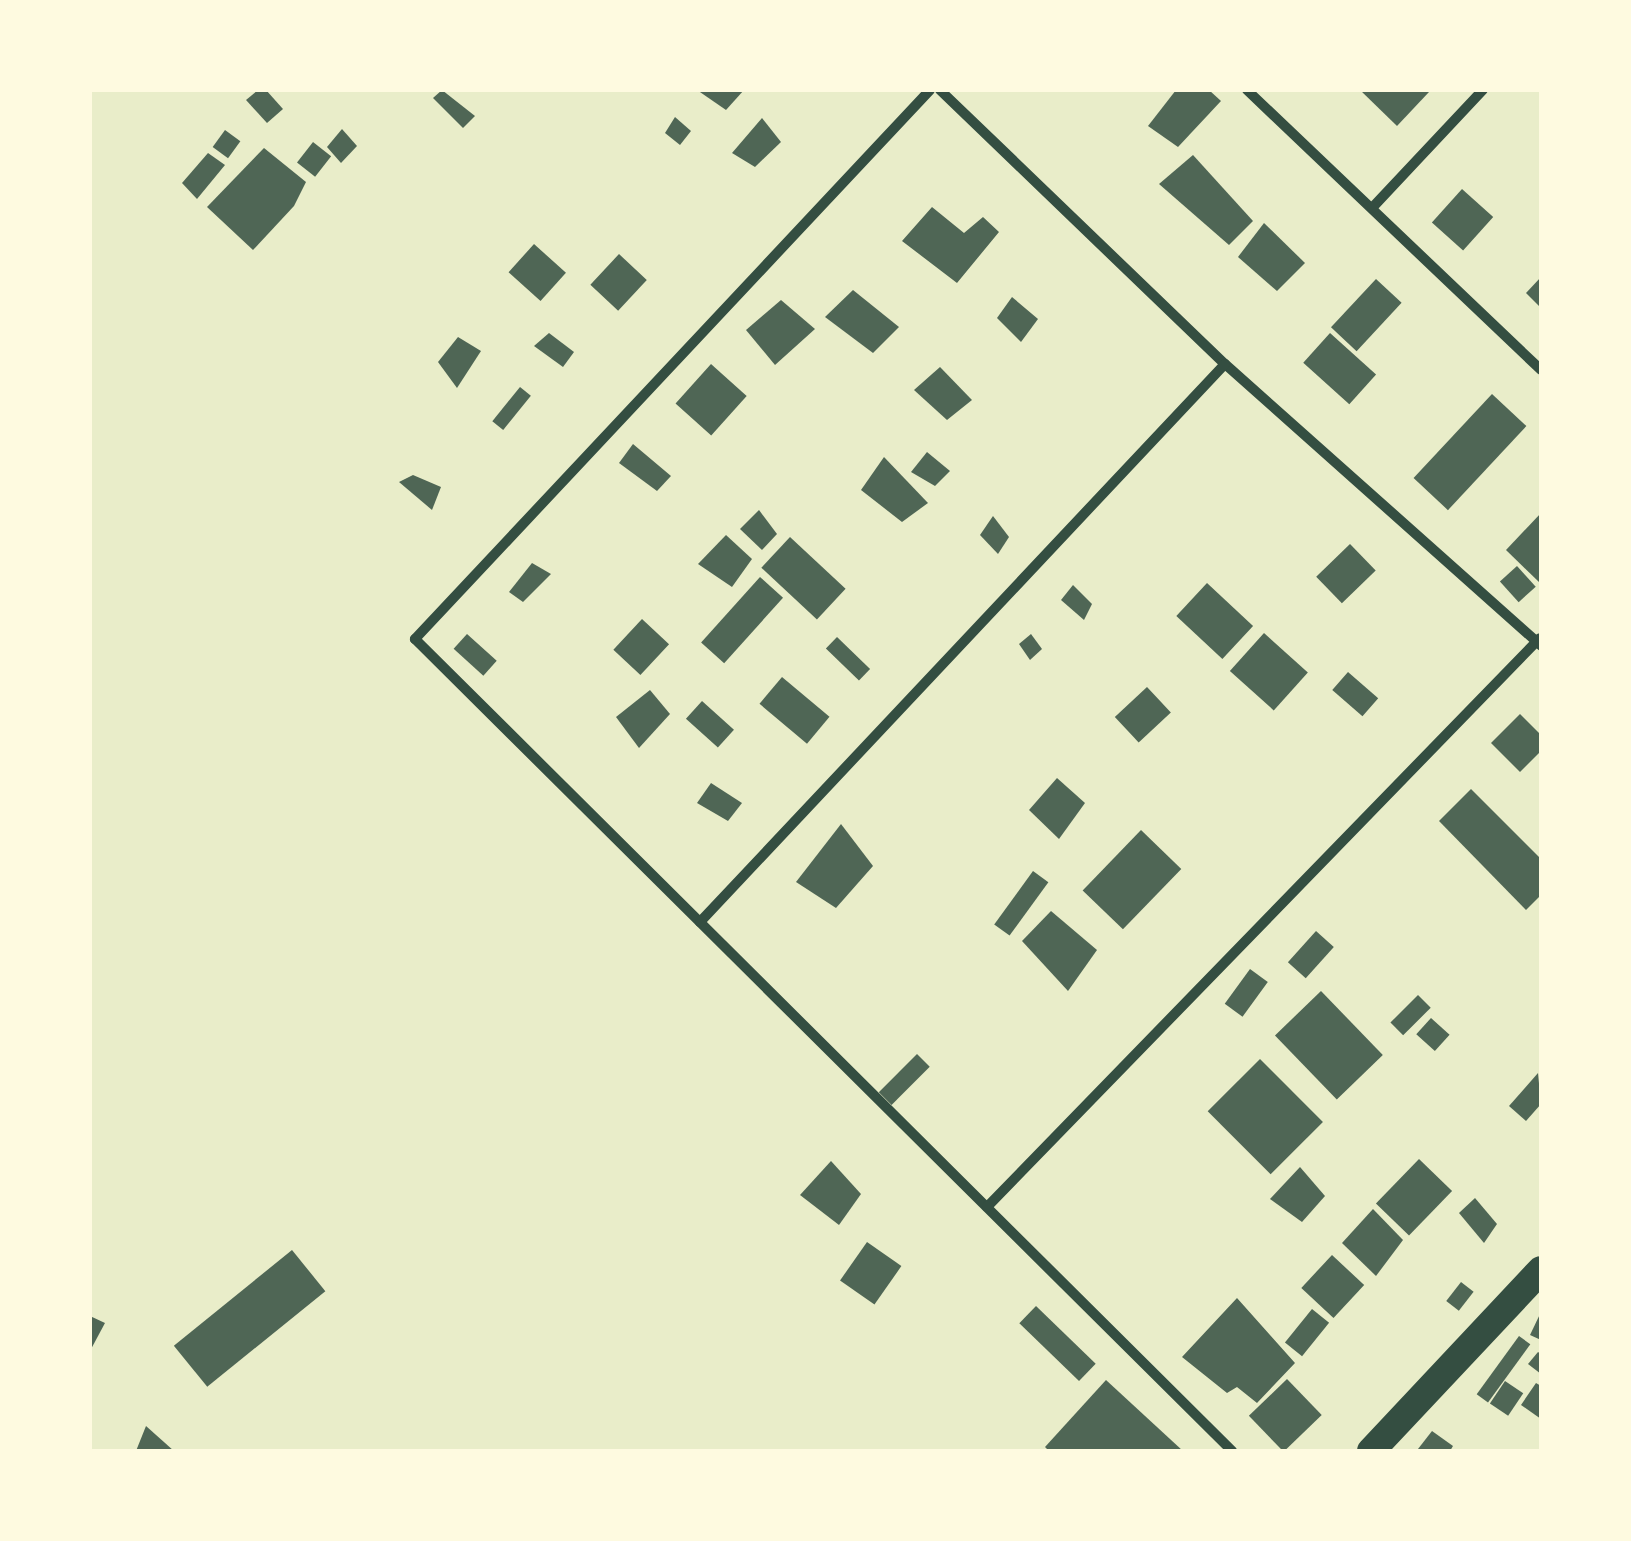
<!DOCTYPE html>
<style>
body{margin:0}
#map{position:relative;width:1631px;height:1541px;overflow:hidden;background:#e9edc9;font-family:"Times New Roman",serif}
div>[style]{position:absolute}
.building>*{inset:0;background:#4f6655;transform-origin:0 0}
.minor>*{height:10px;margin:-5px;padding:0 5px;transform-origin:5px;border-radius:5px;background:#344e41}
.trunk>*{height:28px;margin:-14px;padding:0 14px;transform-origin:14px;border-radius:14px;background:#344e41}
span{translate:-50% -50%;white-space:nowrap;text-align:center;line-height:1.15;-webkit-text-stroke:9px #fefae0;paint-order:stroke}
.frame{position:absolute;inset:0;border:92px solid #fefae0;pointer-events:none}
</style>
<div id="map">
<div class="building">
<i style="clip-path:polygon(258px 90px,266px 90px,283px 109px,267px 123px,246px 100px)"></i>
<i style="clip-path:polygon(442px 90px,475px 116px,463px 128px,433px 98px)"></i>
<i style="clip-path:polygon(697px 90px,744px 90px,726px 110px)"></i>
<i style="clip-path:polygon(1176px 90px,1209px 90px,1221px 101px,1178px 147px,1148px 126px)"></i>
<i style="clip-path:polygon(1360px 90px,1427px 90px,1429px 92px,1397px 126px)"></i>
<i style="clip-path:polygon(675px 117px,691px 131px,680px 145px,665px 133px)"></i>
<i style="clip-path:polygon(762px 118px,781px 142px,755px 167px,732px 153px)"></i>
<i style="clip-path:polygon(342px 129px,357px 146px,341px 163px,327px 147px)"></i>
<i style="left:225px;top:130px;width:19px;height:21px;rotate:36deg"></i>
<i style="left:313px;top:142px;width:23px;height:26px;rotate:38deg"></i>
<i style="clip-path:polygon(264px 148px,306px 182px,294px 206px,253px 250px,207px 207px)"></i>
<i style="clip-path:polygon(208px 153px,225px 165px,197px 199px,182px 183px)"></i>
<i style="clip-path:polygon(1193px 155px,1253px 221px,1229px 245px,1159px 184px)"></i>
<i style="left:1462px;top:189px;width:42px;height:45px;rotate:42deg"></i>
<i style="clip-path:polygon(932px 207px,964px 233px,983px 217px,999px 232px,957px 283px,902px 241px)"></i>
<i style="clip-path:polygon(1264px 223px,1305px 263px,1277px 291px,1238px 257px)"></i>
<i style="left:534px;top:244px;width:43px;height:38px;rotate:42deg"></i>
<i style="left:619px;top:254px;width:38px;height:42px;rotate:43deg"></i>
<i style="clip-path:polygon(1541px 277px,1541px 308px,1526px 293px)"></i>
<i style="left:1376px;top:279px;width:35px;height:66px;rotate:43deg"></i>
<i style="clip-path:polygon(853px 290px,899px 327px,873px 353px,825px 317px)"></i>
<i style="clip-path:polygon(1012px 297px,1038px 319px,1021px 342px,997px 318px)"></i>
<i style="clip-path:polygon(781px 300px,815px 329px,775px 365px,746px 330px)"></i>
<i style="clip-path:polygon(549px 333px,574px 352px,563px 367px,534px 346px)"></i>
<i style="left:1330px;top:333px;width:62px;height:40px;rotate:42deg"></i>
<i style="clip-path:polygon(458px 337px,481px 351px,457px 388px,438px 362px)"></i>
<i style="left:711px;top:364px;width:48px;height:53px;rotate:42deg"></i>
<i style="clip-path:polygon(940px 367px,972px 400px,947px 420px,914px 390px)"></i>
<i style="left:520px;top:387px;width:14px;height:44px;rotate:39deg"></i>
<i style="left:1492px;top:394px;width:47px;height:115px;rotate:43deg"></i>
<i style="clip-path:polygon(633px 444px,671px 476px,657px 491px,619px 463px)"></i>
<i style="clip-path:polygon(927px 452px,950px 471px,935px 486px,911px 472px)"></i>
<i style="clip-path:polygon(884px 457px,928px 503px,902px 522px,861px 490px)"></i>
<i style="clip-path:polygon(413px 475px,441px 487px,432px 510px,399px 482px)"></i>
<i style="clip-path:polygon(759px 510px,777px 534px,762px 550px,740px 529px)"></i>
<i style="clip-path:polygon(1541px 513px,1541px 580px,1539px 582px,1506px 550px)"></i>
<i style="clip-path:polygon(993px 516px,1009px 537px,998px 554px,980px 535px)"></i>
<i style="clip-path:polygon(726px 535px,752px 559px,732px 587px,698px 564px)"></i>
<i style="left:790px;top:537px;width:76px;height:42px;rotate:43deg"></i>
<i style="left:1350px;top:544px;width:37px;height:47px;rotate:46deg"></i>
<i style="clip-path:polygon(532px 563px,551px 574px,523px 602px,509px 592px)"></i>
<i style="left:1517px;top:566px;width:28px;height:23px;rotate:48deg"></i>
<i style="left:760px;top:577px;width:31px;height:88px;rotate:42deg"></i>
<i style="left:1207px;top:583px;width:63px;height:45px;rotate:43deg"></i>
<i style="clip-path:polygon(1073px 585px,1092px 604px,1084px 620px,1061px 600px)"></i>
<i style="left:642px;top:619px;width:37px;height:42px;rotate:43deg"></i>
<i style="left:1264px;top:633px;width:59px;height:51px;rotate:42deg"></i>
<i style="left:467px;top:634px;width:40px;height:20px;rotate:42deg"></i>
<i style="clip-path:polygon(1031px 634px,1042px 649px,1030px 660px,1019px 644px)"></i>
<i style="left:837px;top:637px;width:46px;height:16px;rotate:44deg"></i>
<i style="left:1348px;top:672px;width:40px;height:24px;rotate:41deg"></i>
<i style="left:782px;top:677px;width:62px;height:35px;rotate:40deg"></i>
<i style="left:1147px;top:687px;width:35px;height:44px;rotate:47deg"></i>
<i style="clip-path:polygon(650px 690px,670px 714px,639px 748px,616px 717px)"></i>
<i style="left:702px;top:701px;width:43px;height:24px;rotate:42deg"></i>
<i style="clip-path:polygon(1520px 714px,1541px 735px,1541px 751px,1520px 772px,1491px 743px)"></i>
<i style="clip-path:polygon(1057px 778px,1085px 803px,1059px 839px,1029px 810px)"></i>
<i style="clip-path:polygon(711px 783px,742px 803px,728px 821px,697px 803px)"></i>
<i style="clip-path:polygon(1471px 789px,1541px 859px,1541px 895px,1526px 910px,1439px 821px)"></i>
<i style="clip-path:polygon(841px 824px,873px 866px,836px 908px,796px 882px)"></i>
<i style="left:1141px;top:830px;width:56px;height:84px;rotate:44deg"></i>
<i style="left:1033px;top:871px;width:19px;height:66px;rotate:36deg"></i>
<i style="clip-path:polygon(1051px 911px,1097px 950px,1068px 991px,1022px 941px)"></i>
<i style="left:1316px;top:931px;width:24px;height:42px;rotate:42deg"></i>
<i style="left:1250px;top:969px;width:22px;height:43px;rotate:36deg"></i>
<i style="left:1321px;top:991px;width:89px;height:64px;rotate:46deg"></i>
<i style="left:1418px;top:995px;width:18px;height:39px;rotate:45deg"></i>
<i style="left:1431px;top:1018px;width:25px;height:22px;rotate:42deg"></i>
<i style="left:917px;top:1054px;width:18px;height:54px;rotate:45deg"></i>
<i style="left:1260px;top:1059px;width:89px;height:74px;rotate:45deg"></i>
<i style="clip-path:polygon(1538px 1073px,1541px 1104px,1526px 1121px,1509px 1106px)"></i>
<i style="left:1419px;top:1159px;width:46px;height:62px;rotate:44deg"></i>
<i style="clip-path:polygon(831px 1161px,861px 1194px,839px 1225px,800px 1195px)"></i>
<i style="clip-path:polygon(1300px 1167px,1325px 1196px,1302px 1222px,1270px 1199px)"></i>
<i style="clip-path:polygon(1475px 1198px,1497px 1224px,1484px 1243px,1459px 1213px)"></i>
<i style="clip-path:polygon(1373px 1209px,1403px 1240px,1376px 1276px,1342px 1243px)"></i>
<i style="left:867px;top:1242px;width:42px;height:47px;rotate:35deg"></i>
<i style="left:292px;top:1250px;width:53px;height:152px;rotate:51deg"></i>
<i style="left:1332px;top:1255px;width:44px;height:45px;rotate:43deg"></i>
<i style="left:1461px;top:1282px;width:16px;height:24px;rotate:38deg"></i>
<i style="clip-path:polygon(1237px 1298px,1295px 1363px,1257px 1403px,1237px 1387px,1227px 1393px,1182px 1357px)"></i>
<i style="left:1036px;top:1306px;width:83px;height:24px;rotate:44deg"></i>
<i style="left:1312px;top:1309px;width:22px;height:43px;rotate:39deg"></i>
<i style="clip-path:polygon(1541px 1312px,1541px 1340px,1530px 1335px)"></i>
<i style="clip-path:polygon(90px 1316px,105px 1323px,90px 1351px)"></i>
<i style="left:1519px;top:1336px;width:14px;height:72px;rotate:36deg"></i>
<i style="clip-path:polygon(1538px 1352px,1541px 1354px,1541px 1374px,1528px 1364px)"></i>
<i style="left:1287px;top:1379px;width:50px;height:53px;rotate:46deg"></i>
<i style="clip-path:polygon(1106px 1380px,1183px 1451px,1049px 1451px,1045px 1447px)"></i>
<i style="left:1505px;top:1381px;width:22px;height:27px;rotate:34deg"></i>
<i style="clip-path:polygon(1536px 1383px,1541px 1386px,1541px 1419px,1521px 1405px)"></i>
<i style="clip-path:polygon(146px 1426px,174px 1451px,136px 1451px)"></i>
<i style="clip-path:polygon(1432px 1431px,1453px 1446px,1450px 1451px,1418px 1449px)"></i>
</div>
<div class="minor">
<i style="left:930px;top:90px;width:753px;rotate:133.17deg"></i>
<i style="left:415px;top:639px;width:1152px;rotate:44.82deg"></i>
<i style="left:940px;top:90px;width:395px;rotate:43.9deg"></i>
<i style="left:1225px;top:364px;width:424px;rotate:41.7deg"></i>
<i style="left:1247px;top:90px;width:406px;rotate:43.6deg"></i>
<i style="left:1372px;top:208px;width:162px;rotate:-46.8deg"></i>
<i style="left:700px;top:922px;width:766px;rotate:-46.75deg"></i>
<i style="left:987px;top:1207px;width:793px;rotate:-45.82deg"></i>
</div>
<div class="trunk">
<i style="left:1371px;top:1451px;width:248px;rotate:-46.8deg"></i>
</div>
<div class="frame"></div>
</div>
